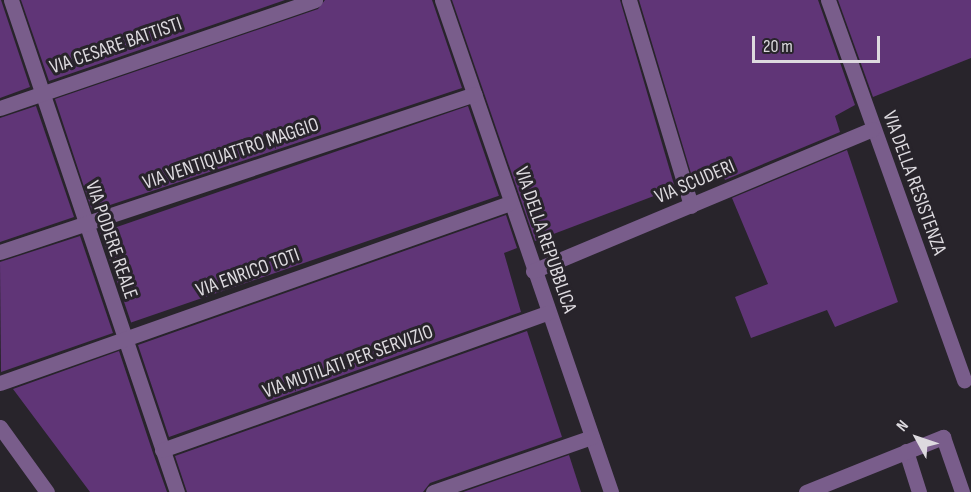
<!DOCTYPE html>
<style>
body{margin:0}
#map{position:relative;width:971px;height:492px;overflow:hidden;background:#28242b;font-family:"Sofia Sans Condensed",sans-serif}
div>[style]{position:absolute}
.building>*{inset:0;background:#603577;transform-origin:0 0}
.minor>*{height:15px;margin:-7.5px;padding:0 7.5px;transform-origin:7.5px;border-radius:7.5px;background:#795d8b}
span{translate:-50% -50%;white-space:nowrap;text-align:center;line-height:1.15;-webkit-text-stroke:6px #28242b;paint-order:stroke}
.street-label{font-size:20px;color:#dddadf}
.north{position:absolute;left:887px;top:408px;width:60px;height:60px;-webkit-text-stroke:4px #28242b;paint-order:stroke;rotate:310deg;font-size:16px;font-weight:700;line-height:24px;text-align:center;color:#dddadf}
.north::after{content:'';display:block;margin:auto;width:21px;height:27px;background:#dddadf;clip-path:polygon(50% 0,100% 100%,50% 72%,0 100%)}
.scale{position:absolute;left:752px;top:36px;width:128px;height:27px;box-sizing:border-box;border:3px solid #dddadf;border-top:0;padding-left:8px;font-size:18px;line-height:21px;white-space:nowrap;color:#dddadf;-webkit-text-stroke:4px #28242b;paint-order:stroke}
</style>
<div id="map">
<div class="building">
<i style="clip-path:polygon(1px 0,30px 87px,0 98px,0 0)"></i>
<i style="clip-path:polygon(21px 0,285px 0,49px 81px)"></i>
<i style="clip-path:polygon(325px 0,432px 0,462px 88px,92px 211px,55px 99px,318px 9px)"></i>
<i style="clip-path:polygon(452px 0,620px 0,675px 188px,535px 241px)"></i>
<i style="clip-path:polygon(639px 0,818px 0,855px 105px,835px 116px,840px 132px,725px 180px,720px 168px,693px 180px)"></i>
<i style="clip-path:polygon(838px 0,971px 0,971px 58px,873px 97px)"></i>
<i style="clip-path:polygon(36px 106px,74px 217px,0 242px,0 118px)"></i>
<i style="left:468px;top:106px;width:95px;height:389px;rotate:71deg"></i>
<i style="clip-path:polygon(847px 150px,898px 302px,835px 327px,827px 310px,751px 338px,735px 297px,768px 284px,732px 198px)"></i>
<i style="clip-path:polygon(506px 215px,517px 248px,504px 253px,521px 312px,169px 437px,138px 345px)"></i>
<i style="clip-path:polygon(80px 236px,113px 333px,1px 372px,0 262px)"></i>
<i style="clip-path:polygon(527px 331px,562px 437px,430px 483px,423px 492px,187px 492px,175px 456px)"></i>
<i style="clip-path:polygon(119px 351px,153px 453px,167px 492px,90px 492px,13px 389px)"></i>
<i style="clip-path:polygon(569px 455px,581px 492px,463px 492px)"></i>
</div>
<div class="minor">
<i style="left:11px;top:0;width:519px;rotate:71.36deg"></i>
<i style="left:442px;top:0;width:520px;rotate:71.04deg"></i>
<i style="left:629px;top:0;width:215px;rotate:73.2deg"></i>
<i style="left:828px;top:0;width:404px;rotate:70.3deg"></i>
<i style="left:0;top:108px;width:333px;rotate:-18.9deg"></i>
<i style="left:0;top:252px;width:500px;rotate:-18.4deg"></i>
<i style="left:533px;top:271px;width:368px;rotate:-22.7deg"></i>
<i style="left:0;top:383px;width:541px;rotate:-19.44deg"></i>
<i style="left:0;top:427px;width:80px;rotate:54.1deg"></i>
<i style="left:162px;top:450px;width:409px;rotate:-19.6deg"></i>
<i style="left:906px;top:451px;width:43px;rotate:72.4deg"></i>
<i style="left:433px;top:492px;width:168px;rotate:-19.1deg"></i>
<i style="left:806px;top:492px;width:148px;rotate:-21.9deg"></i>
<i style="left:943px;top:437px;width:58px;rotate:70.9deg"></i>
</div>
<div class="street-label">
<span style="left:116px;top:46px;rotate:-19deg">VIA CESARE BATTISTI</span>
<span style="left:231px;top:154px;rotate:-19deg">VIA VENTIQUATTRO MAGGIO</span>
<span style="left:695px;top:182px;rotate:-23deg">VIA SCUDERI</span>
<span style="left:914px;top:183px;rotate:70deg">VIA DELLA RESISTENZA</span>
<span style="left:111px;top:240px;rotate:71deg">VIA PODERE REALE</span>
<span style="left:545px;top:240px;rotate:71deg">VIA DELLA REPUBBLICA</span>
<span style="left:248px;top:273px;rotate:-20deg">VIA ENRICO TOTI</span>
<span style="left:348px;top:362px;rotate:-20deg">VIA MUTILATI PER SERVIZIO</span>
</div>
<div class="north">N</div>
<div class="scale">20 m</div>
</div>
